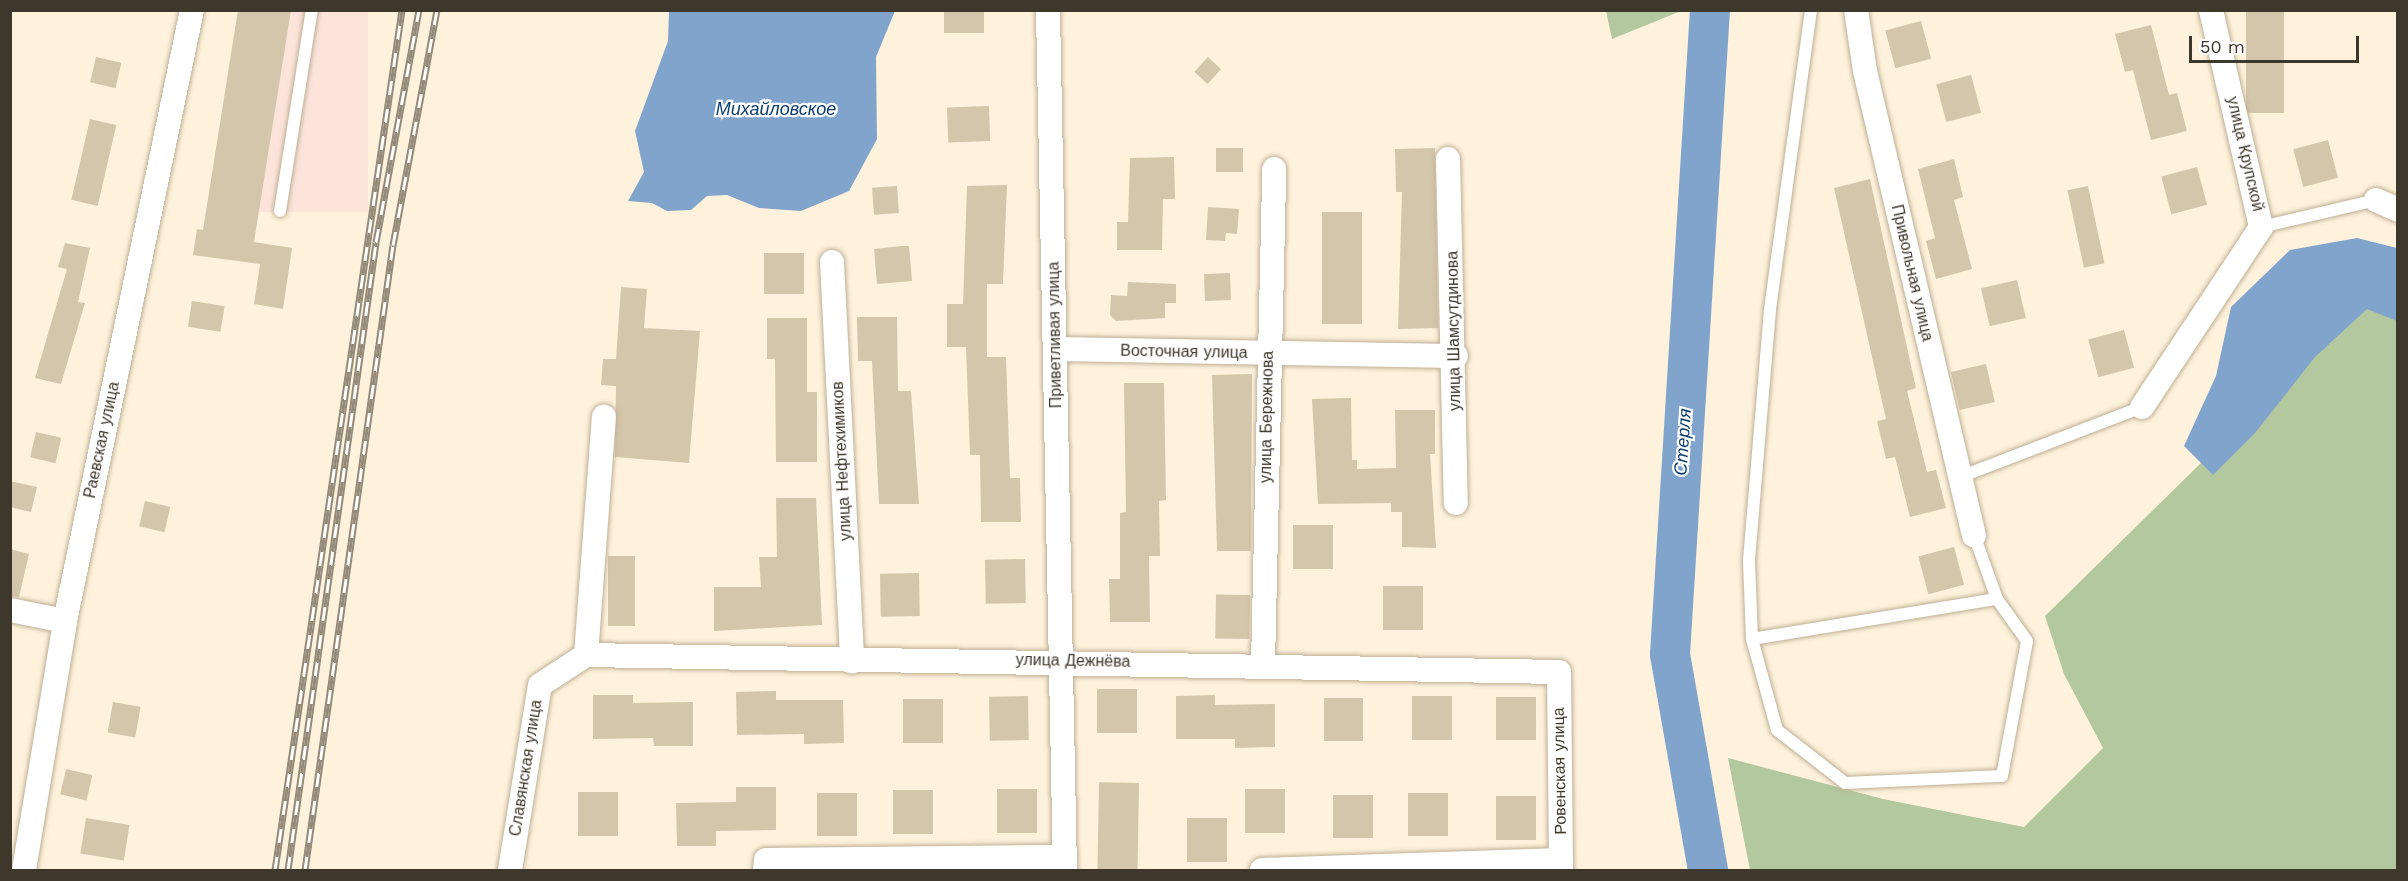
<!DOCTYPE html>
<meta charset="utf-8">
<style>
body{margin:0}
#map{position:relative;width:2408px;height:881px;overflow:hidden;background:#fef2dc;font-family:"Work Sans",sans-serif}
div>[style]{position:absolute}
.industrial>*{inset:0;background:#fde4db;transform-origin:0 0}
.green>*{inset:0;background:#b3c89f}
.water>*{inset:0;background:#81a4cd}
.river>*{height:40px;margin:-20px;padding:0 20px;transform-origin:20px;border-radius:20px;background:#81a4cd}
.building>*{inset:0;background:#d4c6ab;transform-origin:0 0}
.roads{filter:drop-shadow(0 0 2px #beaf95) drop-shadow(0 0 2px #beaf95)}
.service>*{height:12px;margin:-6px;padding:0 6px;transform-origin:6px;border-radius:6px;background:#fff}
.minor>*{height:24px;margin:-12px;padding:0 12px;transform-origin:12px;border-radius:12px;background:#fff}
.rail>*{height:7px;margin-top:-3.5px;transform-origin:0;background:repeating-linear-gradient(90deg,#fff 0 14px,#938a7a 0 28px);box-sizing:border-box;border-block:2px solid #938a7a}
span{translate:-50% -50%;white-space:nowrap;text-align:center;line-height:1.15;-webkit-text-stroke:4.5px #fff;paint-order:stroke}
.street-label{font-size:16px;color:#3d372c}
.water-label{font-size:18px;color:#0b3e71;font-style:italic}
.frame{position:absolute;inset:0;border:12px solid #3d372c;pointer-events:none}
.scale{position:absolute;left:2189px;top:36px;width:170px;height:27px;box-sizing:border-box;border:3px solid #3d372c;border-top:0;padding-left:8px;font-size:18px;line-height:21px;white-space:nowrap;color:#3d372c;-webkit-text-stroke:4px #fff;paint-order:stroke}
</style>
<div id="map">
<div class="industrial">
<i style="left:246px;top:11px;width:122px;height:201px"></i>
</div>
<div class="green">
<i style="clip-path:polygon(1606px 11px,1606px 10px,1681px 11px,1612px 39px)"></i>
<i style="clip-path:polygon(2397px 295px,2397px 870px,1750px 870px,1728px 758px,1883px 799px,2024px 827px,2103px 748px,2064px 674px,2045px 616px,2201px 463px,2267px 343px)"></i>
</div>
<div class="water">
<i style="clip-path:polygon(669px 11px,895px 11px,876px 57px,877px 139px,849px 191px,801px 211px,759px 208px,727px 195px,707px 196px,691px 210px,667px 211px,652px 203px,628px 201px,644px 172px,635px 131px,668px 41px)"></i>
<i style="clip-path:polygon(2357px 238px,2397px 248px,2397px 321px,2367px 309px,2315px 357px,2255px 433px,2213px 475px,2184px 446px,2216px 376px,2231px 307px,2290px 250px)"></i>
</div>
<div class="river">
<i style="left:1708px;top:870px;width:219px;rotate:-100deg"></i>
<i style="left:1670px;top:654px;width:645px;rotate:-86.45deg"></i>
</div>
<div class="building">
<i style="clip-path:polygon(238px 10px,291px 10px,254px 242px,292px 248px,283px 309px,254px 304px,260px 264px,193px 255px,197px 229px,203px 230px)"></i>
<i style="left:944px;top:10px;width:40px;height:23px"></i>
<i style="left:2246px;top:10px;width:38px;height:103px"></i>
<i style="left:1921px;top:21px;width:39px;height:37px;rotate:75deg"></i>
<i style="clip-path:polygon(2151px 25px,2169px 95px,2177px 93px,2187px 131px,2151px 140px,2133px 70px,2125px 72px,2115px 34px)"></i>
<i style="left:96px;top:57px;width:26px;height:26px;rotate:13deg"></i>
<i style="left:1208px;top:57px;width:18px;height:20px;rotate:43deg"></i>
<i style="left:1971px;top:75px;width:39px;height:36px;rotate:75deg"></i>
<i style="left:989px;top:106px;width:35px;height:42px;rotate:88deg"></i>
<i style="left:90px;top:119px;width:27px;height:83px;rotate:13deg"></i>
<i style="left:2328px;top:140px;width:39px;height:36px;rotate:75deg"></i>
<i style="left:1216px;top:148px;width:27px;height:24px"></i>
<i style="clip-path:polygon(1435px 148px,1438px 328px,1398px 329px,1402px 192px,1396px 192px,1395px 149px)"></i>
<i style="clip-path:polygon(1174px 157px,1175px 199px,1163px 199px,1162px 250px,1117px 250px,1117px 222px,1128px 222px,1130px 158px)"></i>
<i style="clip-path:polygon(1954px 159px,1963px 197px,1954px 200px,1972px 269px,1936px 279px,1926px 241px,1935px 238px,1918px 169px)"></i>
<i style="left:2197px;top:167px;width:39px;height:37px;rotate:75deg"></i>
<i style="clip-path:polygon(1870px 179px,1916px 388px,1907px 391px,1927px 472px,1936px 470px,1946px 508px,1910px 517px,1895px 457px,1886px 459px,1877px 421px,1886px 419px,1834px 188px)"></i>
<i style="clip-path:polygon(1007px 185px,1003px 284px,987px 284px,987px 357px,1006px 357px,1010px 478px,1020px 478px,1021px 522px,981px 522px,980px 455px,970px 455px,966px 347px,947px 347px,947px 304px,963px 304px,967px 186px)"></i>
<i style="left:897px;top:186px;width:27px;height:25px;rotate:86deg"></i>
<i style="left:2088px;top:186px;width:79px;height:21px;rotate:78deg"></i>
<i style="clip-path:polygon(1208px 207px,1239px 209px,1237px 234px,1226px 233px,1225px 241px,1206px 240px)"></i>
<i style="left:1322px;top:212px;width:40px;height:112px"></i>
<i style="clip-path:polygon(65px 243px,90px 248px,78px 302px,85px 303px,61px 384px,35px 378px,67px 269px,58px 267px)"></i>
<i style="clip-path:polygon(901px 246px,909px 246px,912px 281px,877px 284px,874px 249px)"></i>
<i style="left:764px;top:253px;width:40px;height:41px"></i>
<i style="left:1230px;top:273px;width:27px;height:26px;rotate:88deg"></i>
<i style="left:2017px;top:280px;width:39px;height:37px;rotate:77deg"></i>
<i style="clip-path:polygon(1128px 282px,1176px 284px,1176px 303px,1165px 303px,1165px 318px,1116px 321px,1110px 315px,1111px 295px,1127px 296px)"></i>
<i style="clip-path:polygon(621px 287px,647px 289px,644px 328px,700px 331px,689px 463px,615px 457px,616px 386px,601px 385px,603px 359px,616px 359px)"></i>
<i style="left:192px;top:301px;width:33px;height:26px;rotate:9deg"></i>
<i style="clip-path:polygon(857px 317px,897px 317px,898px 391px,911px 391px,919px 504px,879px 504px,872px 361px,858px 361px)"></i>
<i style="clip-path:polygon(767px 318px,807px 318px,807px 392px,817px 392px,817px 462px,776px 462px,775px 359px,767px 359px)"></i>
<i style="left:2124px;top:330px;width:39px;height:37px;rotate:75deg"></i>
<i style="left:1986px;top:364px;width:39px;height:36px;rotate:77deg"></i>
<i style="clip-path:polygon(1252px 374px,1251px 551px,1217px 551px,1212px 375px)"></i>
<i style="clip-path:polygon(1124px 383px,1164px 383px,1166px 500px,1159px 501px,1160px 556px,1149px 556px,1150px 622px,1110px 622px,1109px 579px,1120px 579px,1120px 513px,1126px 512px)"></i>
<i style="clip-path:polygon(1351px 398px,1352px 460px,1357px 460px,1357px 469px,1396px 468px,1395px 410px,1435px 410px,1435px 454px,1430px 454px,1436px 548px,1402px 547px,1402px 512px,1391px 512px,1391px 503px,1318px 504px,1312px 399px)"></i>
<i style="left:36px;top:432px;width:26px;height:26px;rotate:13deg"></i>
<i style="clip-path:polygon(10px 481px,37px 487px,31px 512px,10px 507px)"></i>
<i style="clip-path:polygon(776px 498px,816px 498px,822px 625px,714px 631px,714px 587px,761px 587px,759px 557px,777px 557px)"></i>
<i style="left:145px;top:501px;width:26px;height:26px;rotate:13deg"></i>
<i style="left:1293px;top:525px;width:40px;height:44px"></i>
<i style="left:1954px;top:547px;width:39px;height:37px;rotate:75deg"></i>
<i style="clip-path:polygon(10px 549px,29px 554px,19px 597px,10px 596px)"></i>
<i style="left:608px;top:556px;width:27px;height:70px"></i>
<i style="left:1025px;top:559px;width:44px;height:40px;rotate:89deg"></i>
<i style="left:919px;top:573px;width:43px;height:39px;rotate:89deg"></i>
<i style="left:1383px;top:586px;width:40px;height:44px"></i>
<i style="left:1250px;top:595px;width:44px;height:34px;rotate:91deg"></i>
<i style="left:1137px;top:689px;width:44px;height:40px;rotate:90deg"></i>
<i style="clip-path:polygon(776px 691px,776px 700px,843px 700px,844px 743px,804px 744px,804px 734px,737px 735px,736px 692px)"></i>
<i style="clip-path:polygon(593px 695px,633px 695px,633px 703px,693px 702px,693px 746px,654px 746px,653px 738px,593px 739px)"></i>
<i style="clip-path:polygon(1215px 695px,1215px 705px,1275px 704px,1275px 747px,1235px 748px,1235px 739px,1176px 739px,1176px 696px)"></i>
<i style="left:1028px;top:696px;width:44px;height:39px;rotate:89deg"></i>
<i style="left:1452px;top:696px;width:44px;height:40px;rotate:90deg"></i>
<i style="left:1496px;top:697px;width:40px;height:43px"></i>
<i style="left:1324px;top:698px;width:39px;height:43px"></i>
<i style="left:943px;top:699px;width:44px;height:40px;rotate:90deg"></i>
<i style="left:113px;top:702px;width:28px;height:31px;rotate:10deg"></i>
<i style="left:66px;top:769px;width:27px;height:26px;rotate:13deg"></i>
<i style="left:1139px;top:783px;width:87px;height:40px;rotate:91deg"></i>
<i style="clip-path:polygon(736px 787px,776px 787px,776px 830px,716px 831px,716px 846px,677px 846px,676px 803px,736px 802px)"></i>
<i style="left:1037px;top:789px;width:44px;height:40px;rotate:90deg"></i>
<i style="left:1245px;top:789px;width:40px;height:44px"></i>
<i style="left:893px;top:790px;width:40px;height:44px"></i>
<i style="left:578px;top:792px;width:40px;height:44px"></i>
<i style="left:817px;top:793px;width:40px;height:43px"></i>
<i style="left:1448px;top:793px;width:43px;height:40px;rotate:90deg"></i>
<i style="left:1373px;top:795px;width:43px;height:40px;rotate:90deg"></i>
<i style="left:1496px;top:796px;width:40px;height:44px"></i>
<i style="left:86px;top:818px;width:44px;height:36px;rotate:9deg"></i>
<i style="left:1187px;top:818px;width:40px;height:44px"></i>
</div>
<div class="roads">
<div class="service">
<i style="left:1811px;top:10px;width:303px;rotate:97.8deg"></i>
<i style="left:1770px;top:310px;width:252px;rotate:94.8deg"></i>
<i style="left:1749px;top:561px;width:78px;rotate:87.8deg"></i>
<i style="left:1752px;top:639px;width:94px;rotate:74.6deg"></i>
<i style="left:1777px;top:730px;width:86px;rotate:37.9deg"></i>
<i style="left:1845px;top:783px;width:157px;rotate:-2.6deg"></i>
<i style="left:2002px;top:776px;width:137px;rotate:-79.5deg"></i>
<i style="left:2027px;top:641px;width:52px;rotate:-125.5deg"></i>
<i style="left:1997px;top:599px;width:68px;rotate:-109.8deg"></i>
<i style="left:280px;top:211px;width:204px;rotate:-81deg"></i>
<i style="left:2261px;top:227px;width:118px;rotate:-13.2deg"></i>
<i style="left:1960px;top:477px;width:195px;rotate:-21deg"></i>
<i style="left:1752px;top:639px;width:248px;rotate:-9.3deg"></i>
</div>
<div class="minor">
<i style="left:1048px;top:10px;width:860px;rotate:88.87deg"></i>
<i style="left:1856px;top:10px;width:62px;rotate:81.6deg"></i>
<i style="left:1865px;top:71px;width:477px;rotate:76.8deg"></i>
<i style="left:1448px;top:159px;width:344px;rotate:88.7deg"></i>
<i style="left:2376px;top:200px;width:24px;rotate:24deg"></i>
<i style="left:832px;top:262px;width:400px;rotate:87.1deg"></i>
<i style="left:1055px;top:349px;width:401px;rotate:1deg"></i>
<i style="left:2142px;top:407px;width:216px;rotate:-56.5deg"></i>
<i style="left:2261px;top:227px;width:223px;rotate:-103deg"></i>
<i style="left:10px;top:610px;width:56px;rotate:11.3deg"></i>
<i style="left:586px;top:655px;width:973px;rotate:1deg"></i>
<i style="left:1559px;top:672px;width:198px;rotate:89.4deg"></i>
<i style="left:586px;top:655px;width:239px;rotate:-85.7deg"></i>
<i style="left:1263px;top:665px;width:496px;rotate:-88.7deg"></i>
<i style="left:24px;top:870px;width:252px;rotate:-80.6deg"></i>
<i style="left:65px;top:621px;width:624px;rotate:-78.26deg"></i>
<i style="left:510px;top:870px;width:187px;rotate:-80.8deg"></i>
<i style="left:540px;top:685px;width:55px;rotate:-33.1deg"></i>
<i style="left:765px;top:870px;width:10px;rotate:-84deg"></i>
<i style="left:766px;top:860px;width:299px;rotate:-0.6deg"></i>
<i style="left:1262px;top:870px;width:299px;rotate:-1.9deg"></i>
</div>
</div>
<div class="rail">
<i style="left:275px;top:870px;width:869px;rotate:-81.6deg"></i>
<i style="left:288px;top:870px;width:634px;rotate:-82.02deg"></i>
<i style="left:376px;top:242px;width:236px;rotate:-79.5deg"></i>
<i style="left:305px;top:870px;width:631px;rotate:-81.99deg"></i>
<i style="left:393px;top:245px;width:239px;rotate:-79.4deg"></i>
</div>
<div class="street-label">
<span style="left:2245px;top:154px;rotate:77deg">улица Крупской</span>
<span style="left:1912px;top:273px;rotate:77deg">Привольная улица</span>
<span style="left:1454px;top:331px;rotate:-91deg">улица Шамсутдинова</span>
<span style="left:1055px;top:335px;rotate:-91deg">Приветливая улица</span>
<span style="left:1184px;top:352px;rotate:1deg">Восточная улица</span>
<span style="left:1267px;top:417px;rotate:-89deg">улица Бережнова</span>
<span style="left:102px;top:440px;rotate:-78deg">Раевская улица</span>
<span style="left:842px;top:461px;rotate:-93deg">улица Нефтехимиков</span>
<span style="left:1073px;top:661px;rotate:1deg">улица Дежнёва</span>
<span style="left:526px;top:768px;rotate:-81deg">Славянская улица</span>
<span style="left:1560px;top:771px;rotate:-91deg">Ровенская улица</span>
</div>
<div class="water-label">
<span style="left:776px;top:109px">Михайловское</span>
<span style="left:1683px;top:442px;rotate:-86deg">Стерля</span>
</div>
<div class="frame"></div>
<div class="scale">50 m</div>
</div>
